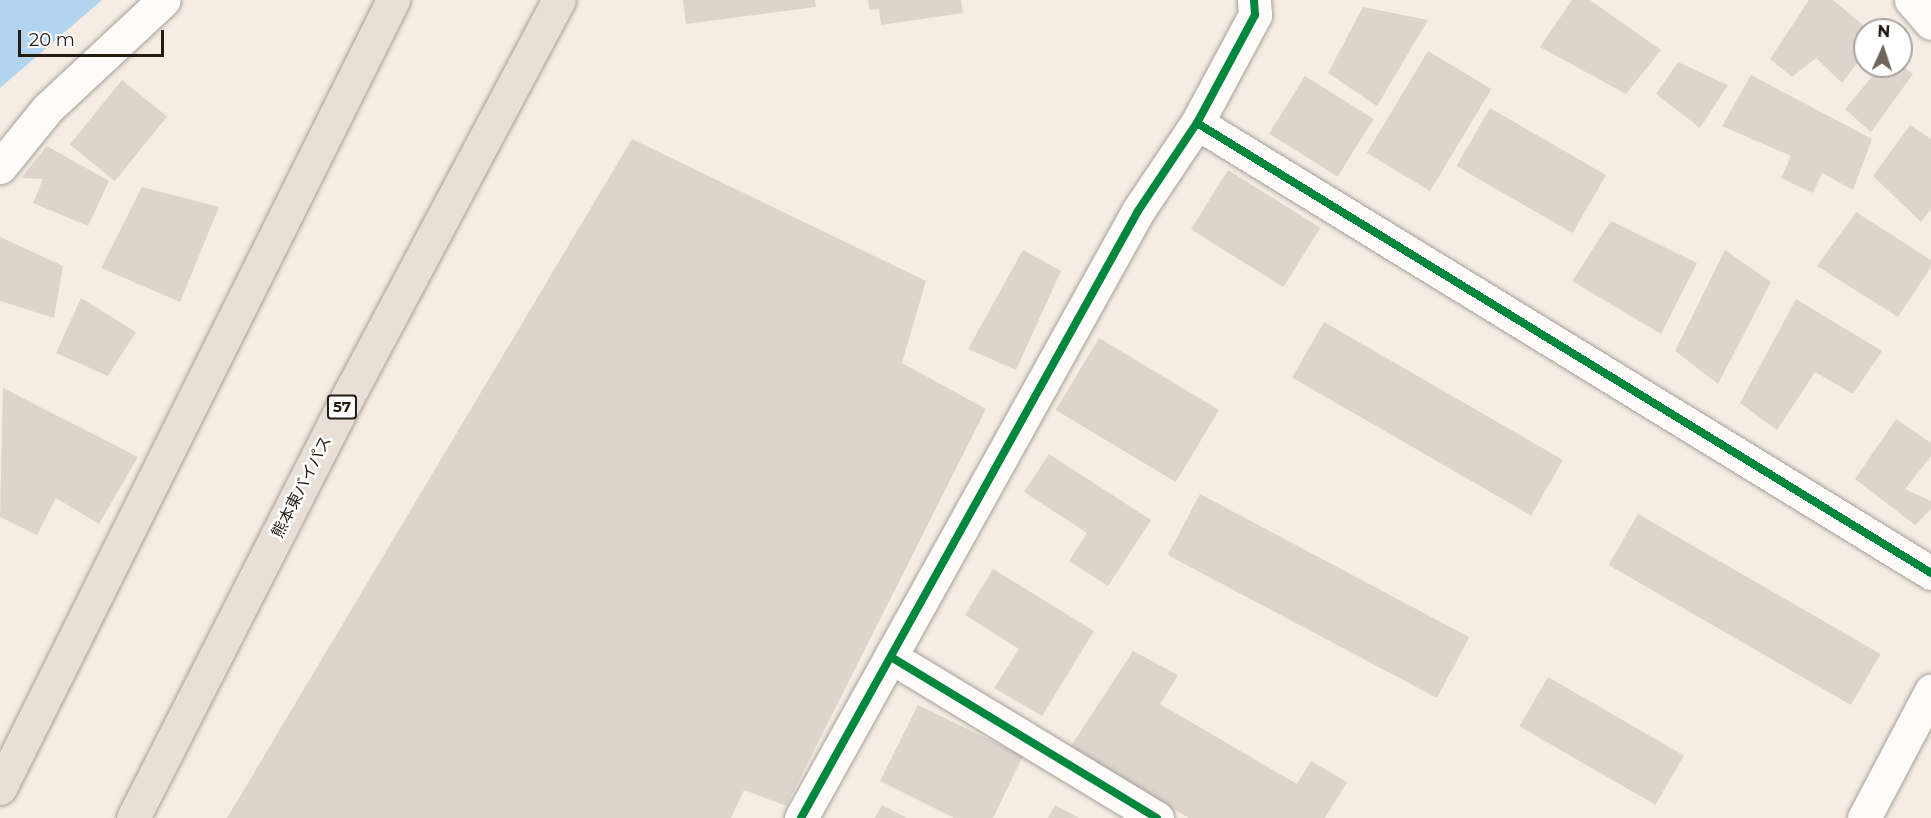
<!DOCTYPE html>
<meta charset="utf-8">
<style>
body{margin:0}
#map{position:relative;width:1931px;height:818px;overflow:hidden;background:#f5ede4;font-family:Montserrat,"Noto Sans JP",sans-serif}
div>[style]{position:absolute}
.water>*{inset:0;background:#b3d4ee}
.building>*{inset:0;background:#ddd5cc;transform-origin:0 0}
.roads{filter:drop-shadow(0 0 2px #a7a198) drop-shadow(0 0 2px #a7a198)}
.minor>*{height:33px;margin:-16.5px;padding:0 16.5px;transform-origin:16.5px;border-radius:16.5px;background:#fefcfb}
.trunk>*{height:33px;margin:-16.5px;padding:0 16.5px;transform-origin:16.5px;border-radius:16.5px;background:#e8e0d6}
.cycleway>*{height:8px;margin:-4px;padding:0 4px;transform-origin:4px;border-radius:4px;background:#00873e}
span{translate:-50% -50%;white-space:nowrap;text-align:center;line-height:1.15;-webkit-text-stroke:5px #fff;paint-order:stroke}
.shield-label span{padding:2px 4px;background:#fff;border:2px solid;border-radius:4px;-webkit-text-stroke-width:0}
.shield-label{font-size:15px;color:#241b11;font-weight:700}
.street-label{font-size:16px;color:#241b11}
.north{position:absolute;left:1853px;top:18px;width:60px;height:60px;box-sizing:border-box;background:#fff;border:2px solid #a7a4a0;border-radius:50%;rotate:3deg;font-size:16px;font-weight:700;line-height:24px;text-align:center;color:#241b11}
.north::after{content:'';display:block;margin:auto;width:21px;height:27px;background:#6d645b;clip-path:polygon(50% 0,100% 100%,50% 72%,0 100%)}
.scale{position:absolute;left:18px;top:30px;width:146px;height:27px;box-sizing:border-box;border:3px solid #241b11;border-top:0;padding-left:8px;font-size:18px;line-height:21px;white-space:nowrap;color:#241b11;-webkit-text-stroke:4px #fff;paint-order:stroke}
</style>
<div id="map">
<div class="water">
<i style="clip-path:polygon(0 0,102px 0,0 88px)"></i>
</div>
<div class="building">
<i style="clip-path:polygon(683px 0,815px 0,816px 7px,686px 24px)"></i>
<i style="clip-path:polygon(868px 0,961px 0,963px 13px,881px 25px,879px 9px,869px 10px)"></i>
<i style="clip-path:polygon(1572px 0,1590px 0,1661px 50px,1626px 94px,1540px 47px)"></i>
<i style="clip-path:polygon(1809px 0,1833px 0,1869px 30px,1865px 30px,1865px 53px,1842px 83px,1816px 58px,1792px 77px,1770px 59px)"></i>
<i style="clip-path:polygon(1363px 7px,1428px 20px,1377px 106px,1328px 73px)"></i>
<i style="left:1428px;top:51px;width:74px;height:119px;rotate:31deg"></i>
<i style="clip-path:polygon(1678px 62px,1728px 85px,1700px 128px,1656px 94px)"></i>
<i style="clip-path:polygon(1901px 64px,1913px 74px,1871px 132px,1845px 109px,1881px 66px)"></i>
<i style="clip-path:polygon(1751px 75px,1872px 139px,1853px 190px,1822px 173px,1813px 193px,1781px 178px,1791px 156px,1722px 126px)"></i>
<i style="left:1305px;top:76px;width:81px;height:68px;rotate:32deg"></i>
<i style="left:122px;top:80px;width:58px;height:83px;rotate:39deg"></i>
<i style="left:1490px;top:108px;width:134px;height:67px;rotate:30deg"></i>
<i style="clip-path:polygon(1910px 125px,1931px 139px,1931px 209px,1921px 222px,1873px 176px)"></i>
<i style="clip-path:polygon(632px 139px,926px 281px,902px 363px,986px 409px,786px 806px,744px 790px,731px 818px,227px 818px)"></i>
<i style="clip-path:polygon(47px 146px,109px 181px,88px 226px,33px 203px,43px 179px,21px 178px)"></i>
<i style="left:1228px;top:170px;width:109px;height:70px;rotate:32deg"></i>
<i style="clip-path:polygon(142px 187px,219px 207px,180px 302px,101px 268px)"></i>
<i style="clip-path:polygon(1856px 212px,1931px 260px,1931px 267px,1898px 317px,1817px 266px)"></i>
<i style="clip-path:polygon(1611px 221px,1697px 263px,1661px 334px,1572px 281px)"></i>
<i style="clip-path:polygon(0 237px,63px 266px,54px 318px,0 301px)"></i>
<i style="clip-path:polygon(1023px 250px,1061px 271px,1016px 370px,968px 349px)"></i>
<i style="clip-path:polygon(1725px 250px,1771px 282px,1718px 384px,1675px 351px)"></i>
<i style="clip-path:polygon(81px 298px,136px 332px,108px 376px,56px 353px)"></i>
<i style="clip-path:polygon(1796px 299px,1882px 351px,1853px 394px,1815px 372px,1777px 430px,1740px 403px)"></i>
<i style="left:1324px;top:322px;width:276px;height:64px;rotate:30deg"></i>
<i style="left:1099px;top:338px;width:140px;height:84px;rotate:31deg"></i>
<i style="clip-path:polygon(3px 388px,138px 457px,99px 524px,56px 498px,37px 535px,0 517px)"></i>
<i style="clip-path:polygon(1896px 419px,1931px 443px,1931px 456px,1905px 489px,1931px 501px,1931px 509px,1915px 525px,1855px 479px)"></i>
<i style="clip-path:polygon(1049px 454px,1151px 520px,1108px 586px,1069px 561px,1087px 533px,1024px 492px)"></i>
<i style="left:1200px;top:494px;width:305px;height:69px;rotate:28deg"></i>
<i style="left:1638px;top:514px;width:280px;height:59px;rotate:30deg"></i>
<i style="clip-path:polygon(993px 569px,1094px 631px,1042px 716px,994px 688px,1019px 649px,965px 615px)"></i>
<i style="clip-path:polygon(1133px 651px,1178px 675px,1160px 704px,1297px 784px,1311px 761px,1347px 782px,1325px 818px,1189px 818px,1069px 749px)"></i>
<i style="left:1548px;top:677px;width:157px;height:57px;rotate:30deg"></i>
<i style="clip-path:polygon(918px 705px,1023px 756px,993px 818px,954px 818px,880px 781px)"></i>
<i style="clip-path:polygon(882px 805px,907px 818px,875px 818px)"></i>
<i style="clip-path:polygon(1055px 805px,1079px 818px,1048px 818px)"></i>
</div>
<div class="roads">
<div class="minor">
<i style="left:1911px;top:0;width:30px;rotate:49deg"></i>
<i style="left:1197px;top:123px;width:861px;rotate:31.51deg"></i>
<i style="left:0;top:167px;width:76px;rotate:-50.9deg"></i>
<i style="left:48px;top:108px;width:158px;rotate:-43deg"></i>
<i style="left:891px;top:657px;width:311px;rotate:31.2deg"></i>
<i style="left:801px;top:818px;width:694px;rotate:-60.96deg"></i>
<i style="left:1138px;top:211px;width:106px;rotate:-56.2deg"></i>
<i style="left:1197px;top:123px;width:123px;rotate:-61.8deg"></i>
<i style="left:1255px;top:15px;width:15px;rotate:-94deg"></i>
<i style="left:1864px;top:818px;width:144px;rotate:-62.2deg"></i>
</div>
<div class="trunk">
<i style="left:0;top:788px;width:881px;rotate:-63.49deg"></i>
<i style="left:133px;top:818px;width:486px;rotate:-63deg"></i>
<i style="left:354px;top:385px;width:436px;rotate:-62deg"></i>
</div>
</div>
<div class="cycleway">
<i style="left:1197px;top:123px;width:861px;rotate:31.51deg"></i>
<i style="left:891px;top:657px;width:311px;rotate:31.2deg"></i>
<i style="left:801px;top:818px;width:694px;rotate:-60.96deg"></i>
<i style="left:1138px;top:211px;width:106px;rotate:-56.2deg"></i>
<i style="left:1197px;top:123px;width:123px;rotate:-61.8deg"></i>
<i style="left:1255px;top:15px;width:15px;rotate:-94deg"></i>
</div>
<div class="shield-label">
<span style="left:342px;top:407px">57</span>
</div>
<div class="street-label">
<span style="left:302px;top:487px;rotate:-63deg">熊本東バイパス</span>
</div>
<div class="north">N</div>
<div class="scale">20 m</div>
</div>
